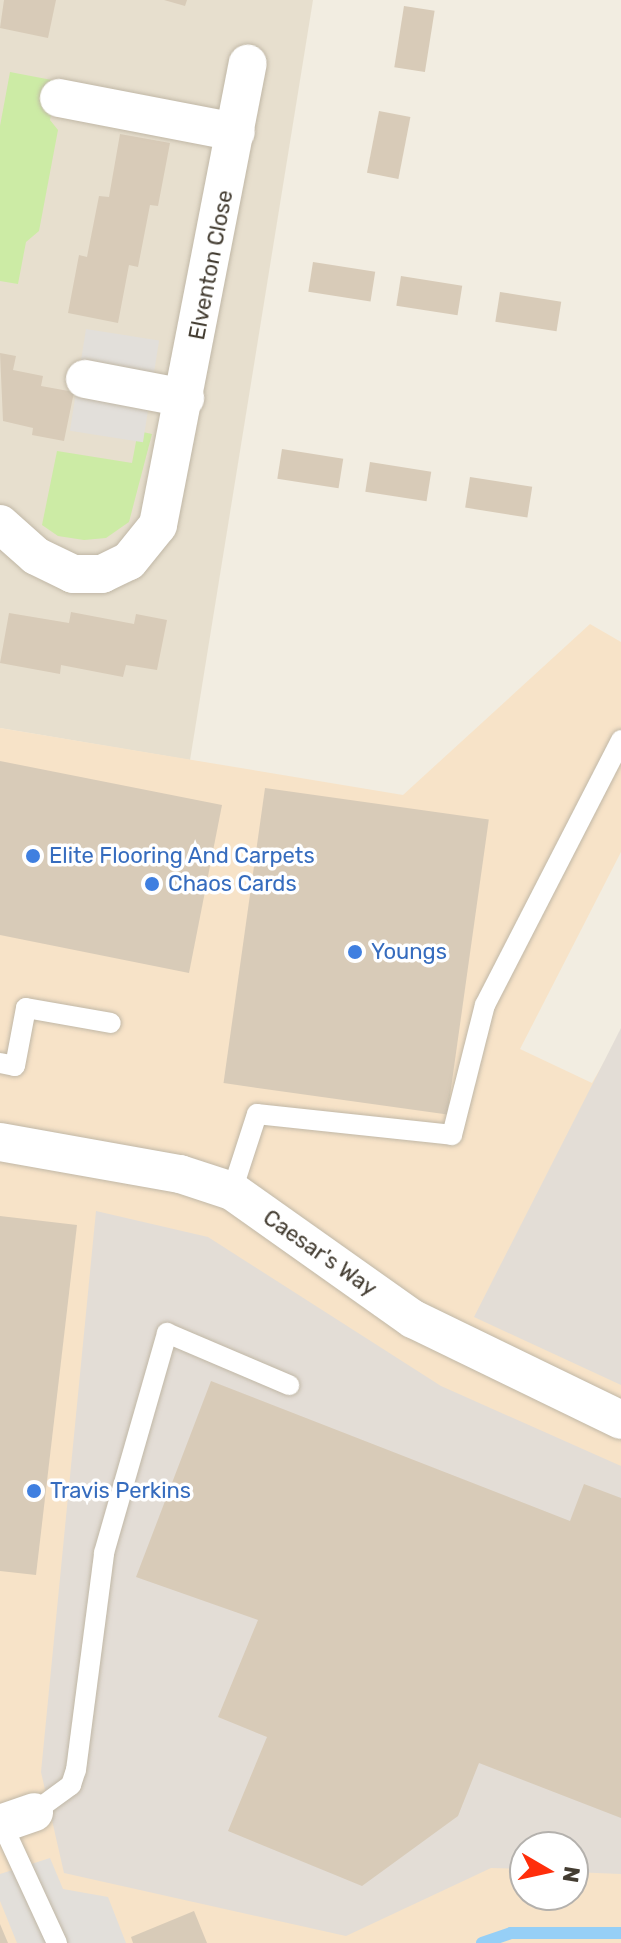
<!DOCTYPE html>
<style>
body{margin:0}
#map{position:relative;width:621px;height:1943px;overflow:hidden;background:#f2ede1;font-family:Rubik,sans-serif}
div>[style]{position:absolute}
.residential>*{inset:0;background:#e7dfce}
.commercial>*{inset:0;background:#f7e3c8}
.industrial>*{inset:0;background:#e3ddd6}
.green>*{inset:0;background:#cceba5}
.parking>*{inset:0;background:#e2dfda;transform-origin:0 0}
.stream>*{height:12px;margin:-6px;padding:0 6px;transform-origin:6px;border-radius:6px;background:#96cff6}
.building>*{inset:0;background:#d8cbb8;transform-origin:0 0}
.roads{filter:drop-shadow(0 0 2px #c0b7a6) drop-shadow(0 0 2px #c0b7a6)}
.service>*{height:20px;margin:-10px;padding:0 10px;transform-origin:10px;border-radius:10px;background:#fff}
.minor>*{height:38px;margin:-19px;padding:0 19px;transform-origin:19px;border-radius:19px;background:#fff}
.dots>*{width:22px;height:22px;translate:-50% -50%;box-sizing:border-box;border:4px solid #fff;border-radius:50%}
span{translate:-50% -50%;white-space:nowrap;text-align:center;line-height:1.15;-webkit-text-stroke:7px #fff;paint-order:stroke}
.street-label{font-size:22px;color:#433c31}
.shop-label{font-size:22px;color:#366cbe}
.left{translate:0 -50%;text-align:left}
.north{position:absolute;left:509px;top:1831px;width:80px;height:80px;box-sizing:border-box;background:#fff;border:2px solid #b4b1ad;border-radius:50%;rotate:99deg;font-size:22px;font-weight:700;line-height:32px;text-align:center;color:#433c31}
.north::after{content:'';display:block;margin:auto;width:28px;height:36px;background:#ff2e0b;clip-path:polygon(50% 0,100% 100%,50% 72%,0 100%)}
</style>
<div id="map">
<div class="residential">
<i style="clip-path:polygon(0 0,313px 0,190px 760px,0 728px)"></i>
</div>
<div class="commercial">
<i style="clip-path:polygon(evenodd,590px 624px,621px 642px,621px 852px,520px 1049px,592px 1083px,621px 1033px,621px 1943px,0 1943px,0 728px,403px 795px,590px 624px,525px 1847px,573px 1847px,573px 1895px,525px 1895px,525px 1847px)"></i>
</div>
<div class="industrial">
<i style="clip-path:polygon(621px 1028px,621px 1385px,474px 1317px)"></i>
<i style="clip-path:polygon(96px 1211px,208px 1237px,441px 1386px,621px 1466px,621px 1874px,573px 1872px,573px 1847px,525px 1847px,525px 1869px,491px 1868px,346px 1936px,64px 1873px,41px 1772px)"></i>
</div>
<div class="green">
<i style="clip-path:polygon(10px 72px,57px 81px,50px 120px,58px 130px,39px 231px,26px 242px,18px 284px,0 281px,0 126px)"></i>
<i style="clip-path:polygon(138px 431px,152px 434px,129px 522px,106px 538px,84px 540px,58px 536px,42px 525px,57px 451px,132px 463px)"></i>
</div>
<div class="parking">
<i style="left:86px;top:329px;width:74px;height:103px;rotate:9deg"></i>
<i style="clip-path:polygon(50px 1858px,63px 1889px,108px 1897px,126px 1943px,17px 1943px,0 1901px,0 1874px)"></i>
</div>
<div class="stream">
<i style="left:482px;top:1943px;width:31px;rotate:-19deg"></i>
<i style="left:511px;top:1933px;width:110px"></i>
</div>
<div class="building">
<i style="clip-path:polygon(4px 0,56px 0,48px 38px,0 28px)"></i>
<i style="clip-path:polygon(164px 0,187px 0,185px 6px)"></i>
<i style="left:404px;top:6px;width:31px;height:62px;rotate:9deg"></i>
<i style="left:379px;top:111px;width:32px;height:63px;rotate:11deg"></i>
<i style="clip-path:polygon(120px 134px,170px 143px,158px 206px,150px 205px,138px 267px,129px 265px,118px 323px,68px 313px,79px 255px,87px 257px,99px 196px,109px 197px)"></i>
<i style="left:313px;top:262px;width:63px;height:30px;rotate:9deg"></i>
<i style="left:401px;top:276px;width:62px;height:30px;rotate:9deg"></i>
<i style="left:500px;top:292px;width:62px;height:30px;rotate:9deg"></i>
<i style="clip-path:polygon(0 353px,16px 356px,13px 370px,43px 376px,41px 386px,74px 392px,64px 441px,32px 435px,33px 428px,3px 421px)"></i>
<i style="left:282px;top:449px;width:62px;height:30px;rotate:9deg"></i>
<i style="left:370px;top:462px;width:62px;height:30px;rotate:9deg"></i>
<i style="left:470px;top:477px;width:63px;height:31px;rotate:9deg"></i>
<i style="clip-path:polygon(71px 612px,134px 624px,136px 614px,167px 620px,157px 670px,126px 665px,123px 677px,61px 665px,60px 674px,0 663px,9px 613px,69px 623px)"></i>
<i style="clip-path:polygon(0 761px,222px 805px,189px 973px,0 935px)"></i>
<i style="left:265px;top:788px;width:226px;height:298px;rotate:8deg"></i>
<i style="clip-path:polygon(0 1216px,77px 1225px,36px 1575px,0 1571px)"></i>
<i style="clip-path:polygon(211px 1381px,570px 1521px,584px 1484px,621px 1498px,621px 1818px,479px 1763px,458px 1816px,362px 1886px,228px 1831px,267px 1737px,218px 1717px,258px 1620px,136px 1577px)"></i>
<i style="clip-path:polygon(194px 1911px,207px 1943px,133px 1943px,131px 1937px)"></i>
<i style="clip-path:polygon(0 1924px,8px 1943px,0 1943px)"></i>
</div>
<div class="roads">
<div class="service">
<i style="left:0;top:1063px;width:15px;rotate:11deg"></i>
<i style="left:15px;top:1066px;width:59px;rotate:-79.3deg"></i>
<i style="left:26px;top:1008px;width:86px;rotate:10deg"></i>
<i style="left:232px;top:1191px;width:81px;rotate:-72deg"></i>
<i style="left:257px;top:1114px;width:196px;rotate:6.1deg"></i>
<i style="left:452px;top:1135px;width:134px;rotate:-75.8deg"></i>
<i style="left:485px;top:1005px;width:298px;rotate:-62.8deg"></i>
<i style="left:34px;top:1812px;width:46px;rotate:-36.1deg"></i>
<i style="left:71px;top:1785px;width:16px;rotate:-72deg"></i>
<i style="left:76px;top:1770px;width:219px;rotate:-82.6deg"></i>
<i style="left:104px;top:1553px;width:229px;rotate:-74deg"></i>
<i style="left:167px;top:1333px;width:133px;rotate:23.1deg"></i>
<i style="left:2px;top:1824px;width:131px;rotate:65.2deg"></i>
</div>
<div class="minor">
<i style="left:59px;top:98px;width:180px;rotate:10.9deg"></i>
<i style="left:85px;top:379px;width:102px;rotate:10.8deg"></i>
<i style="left:0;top:524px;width:48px;rotate:41.6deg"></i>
<i style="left:36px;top:556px;width:41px;rotate:25.9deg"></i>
<i style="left:73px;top:574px;width:29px"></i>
<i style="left:102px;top:574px;width:30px;rotate:-26deg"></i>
<i style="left:129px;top:561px;width:46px;rotate:-51.1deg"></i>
<i style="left:158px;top:525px;width:470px;rotate:-79deg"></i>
<i style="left:0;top:1142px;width:183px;rotate:10.1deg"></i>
<i style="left:180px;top:1174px;width:55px;rotate:18.1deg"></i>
<i style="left:232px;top:1191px;width:222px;rotate:35.3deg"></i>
<i style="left:413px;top:1319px;width:231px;rotate:25.9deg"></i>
<i style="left:0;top:1824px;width:36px;rotate:-19deg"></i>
</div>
</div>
<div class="dots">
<i style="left:33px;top:856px;background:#3f7fe0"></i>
<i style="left:152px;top:884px;background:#3f7fe0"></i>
<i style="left:355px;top:952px;background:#3f7fe0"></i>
<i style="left:34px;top:1491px;background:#3f7fe0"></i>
</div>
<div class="street-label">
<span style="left:211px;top:265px;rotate:-79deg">Elventon Close</span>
<span style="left:320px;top:1253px;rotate:35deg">Caesar's Way</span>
</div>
<div class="shop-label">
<span class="left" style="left:49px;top:856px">Elite Flooring And Carpets</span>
<span class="left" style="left:168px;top:884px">Chaos Cards</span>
<span class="left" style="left:371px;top:952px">Youngs</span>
<span class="left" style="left:50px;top:1491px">Travis Perkins</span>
</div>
<div class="north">N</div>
</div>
